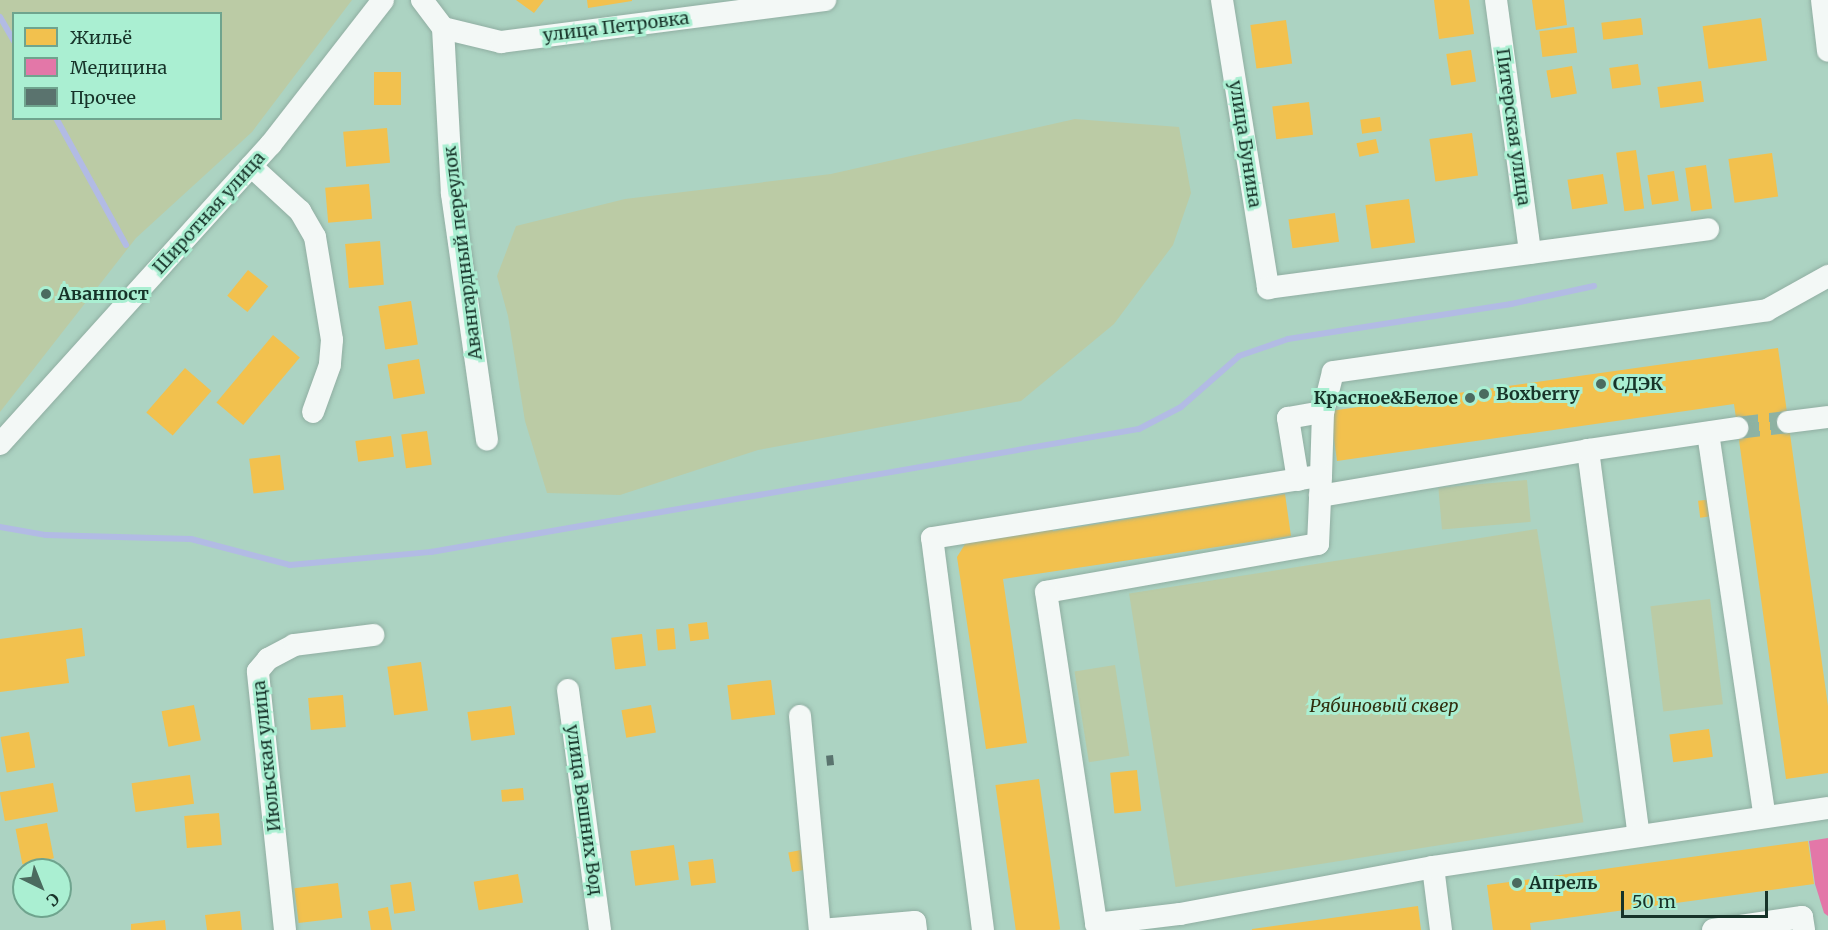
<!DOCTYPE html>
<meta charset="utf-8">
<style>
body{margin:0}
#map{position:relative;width:1828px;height:930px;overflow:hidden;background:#acd3c2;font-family:Merriweather,serif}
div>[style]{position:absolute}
.green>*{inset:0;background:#bbcba5;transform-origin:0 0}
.homes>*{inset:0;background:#f2c14e;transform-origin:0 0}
.health>*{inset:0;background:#e377a8}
.stream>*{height:6px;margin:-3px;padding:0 3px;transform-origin:3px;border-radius:3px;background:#b2bbe4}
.building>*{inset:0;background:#5a736e;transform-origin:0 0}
.minor-tunnel>*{height:22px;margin-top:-11px;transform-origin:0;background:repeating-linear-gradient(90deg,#8eb3a3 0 22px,transparent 0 33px)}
.roads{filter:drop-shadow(0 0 2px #90aea2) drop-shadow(0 0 2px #90aea2)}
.minor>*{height:22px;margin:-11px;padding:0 11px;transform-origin:11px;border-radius:11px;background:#f3f8f6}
.dots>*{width:16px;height:16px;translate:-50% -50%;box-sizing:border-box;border:3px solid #aaefd2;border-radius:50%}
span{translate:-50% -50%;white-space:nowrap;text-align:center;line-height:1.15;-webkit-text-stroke:6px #aaefd2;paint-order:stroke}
.street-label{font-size:18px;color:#173329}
.poi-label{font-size:18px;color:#173329;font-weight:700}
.left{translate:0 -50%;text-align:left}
.right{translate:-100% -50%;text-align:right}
.park-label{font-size:18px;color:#312f0f;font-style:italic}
.legend{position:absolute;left:12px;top:12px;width:210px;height:108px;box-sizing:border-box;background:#aaefd2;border:2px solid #6fa48e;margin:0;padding:8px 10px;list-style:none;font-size:18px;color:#173329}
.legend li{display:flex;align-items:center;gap:12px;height:30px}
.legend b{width:30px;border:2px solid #6fa48e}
.north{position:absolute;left:12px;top:858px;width:60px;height:60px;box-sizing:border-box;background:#aaefd2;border:2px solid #6fa48e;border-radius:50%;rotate:137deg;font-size:16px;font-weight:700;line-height:24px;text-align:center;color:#173329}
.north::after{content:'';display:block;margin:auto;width:21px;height:27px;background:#4b6b5f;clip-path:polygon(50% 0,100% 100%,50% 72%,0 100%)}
.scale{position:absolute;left:1621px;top:891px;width:147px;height:27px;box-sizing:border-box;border:3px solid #173329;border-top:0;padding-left:8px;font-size:18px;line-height:21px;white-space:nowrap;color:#173329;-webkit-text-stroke:4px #aaefd2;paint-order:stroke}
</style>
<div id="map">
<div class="green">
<i style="clip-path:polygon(evenodd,0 0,352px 0,252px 132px,136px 238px,0 412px,0 0,14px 14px,220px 14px,220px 118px,14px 118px,14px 14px)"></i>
<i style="clip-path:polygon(1075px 119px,1179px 127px,1191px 193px,1173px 245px,1114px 324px,1021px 401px,758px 450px,620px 495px,547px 493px,525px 421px,508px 316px,497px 276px,516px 226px,625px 199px,831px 174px)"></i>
<i style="left:1527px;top:480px;width:42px;height:89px;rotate:85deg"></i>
<i style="left:1537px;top:529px;width:297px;height:413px;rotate:81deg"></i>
<i style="left:1710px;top:599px;width:106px;height:60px;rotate:83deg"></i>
<i style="left:1115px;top:665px;width:92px;height:41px;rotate:81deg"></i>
</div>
<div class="homes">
<i style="clip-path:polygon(516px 0,544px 0,534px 13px)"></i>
<i style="clip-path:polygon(587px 0,632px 0,632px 1px,588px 8px)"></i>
<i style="clip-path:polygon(1434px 0,1469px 0,1474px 34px,1439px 39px)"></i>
<i style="clip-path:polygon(1532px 0,1564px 0,1567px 25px,1536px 30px)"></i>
<i style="left:1641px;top:18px;width:17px;height:40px;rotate:83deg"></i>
<i style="left:1761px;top:18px;width:43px;height:59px;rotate:82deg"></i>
<i style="left:1286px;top:20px;width:44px;height:36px;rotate:82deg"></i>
<i style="left:1574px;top:27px;width:26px;height:35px;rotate:83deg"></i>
<i style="left:1471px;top:50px;width:32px;height:25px;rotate:81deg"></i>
<i style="left:1638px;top:64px;width:21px;height:29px;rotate:82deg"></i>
<i style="left:1572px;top:66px;width:28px;height:26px;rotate:80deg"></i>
<i style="left:374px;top:72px;width:27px;height:33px"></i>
<i style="left:1701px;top:81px;width:21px;height:44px;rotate:82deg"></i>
<i style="left:1309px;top:102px;width:33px;height:37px;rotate:83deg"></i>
<i style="left:1380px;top:117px;width:14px;height:20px;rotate:82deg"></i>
<i style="left:387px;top:128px;width:35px;height:44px;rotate:85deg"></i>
<i style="left:1472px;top:133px;width:43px;height:43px;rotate:82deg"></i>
<i style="left:1376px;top:139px;width:14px;height:20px;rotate:78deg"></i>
<i style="left:1636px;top:150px;width:59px;height:20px;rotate:82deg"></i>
<i style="left:1772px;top:153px;width:44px;height:44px;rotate:82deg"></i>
<i style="left:1706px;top:165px;width:44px;height:21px;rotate:82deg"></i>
<i style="left:1674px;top:171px;width:30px;height:27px;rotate:81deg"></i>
<i style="left:1603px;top:174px;width:30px;height:36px;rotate:81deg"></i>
<i style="left:369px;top:184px;width:35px;height:44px;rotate:85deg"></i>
<i style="left:1409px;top:199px;width:44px;height:44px;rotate:82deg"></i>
<i style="left:1335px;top:213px;width:29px;height:47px;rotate:82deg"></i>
<i style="left:380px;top:241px;width:44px;height:35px;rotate:85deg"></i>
<i style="left:248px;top:270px;width:26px;height:33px;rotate:39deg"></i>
<i style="left:411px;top:301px;width:44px;height:33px;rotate:81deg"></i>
<i style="left:273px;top:335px;width:35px;height:88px;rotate:40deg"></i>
<i style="clip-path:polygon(1778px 348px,1828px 706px,1828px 773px,1786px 779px,1734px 404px,1337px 461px,1330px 411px)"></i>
<i style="left:419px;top:359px;width:35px;height:32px;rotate:80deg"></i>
<i style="left:185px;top:368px;width:35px;height:59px;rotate:41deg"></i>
<i style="left:427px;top:431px;width:34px;height:26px;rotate:82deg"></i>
<i style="left:391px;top:436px;width:21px;height:36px;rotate:82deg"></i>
<i style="left:280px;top:455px;width:35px;height:31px;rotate:83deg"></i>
<i style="clip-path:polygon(1285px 494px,1291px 536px,1003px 579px,1027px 743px,986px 749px,957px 557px,967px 541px,1051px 526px,1053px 531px)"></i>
<i style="left:1713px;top:499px;width:17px;height:15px;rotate:83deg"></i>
<i style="left:707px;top:622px;width:17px;height:19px;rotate:83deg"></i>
<i style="clip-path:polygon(82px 628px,85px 656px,66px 659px,69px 683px,0 692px,0 639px)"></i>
<i style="left:674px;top:628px;width:21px;height:18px;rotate:85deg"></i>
<i style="left:642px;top:634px;width:32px;height:31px;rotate:83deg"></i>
<i style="left:421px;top:662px;width:49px;height:34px;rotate:82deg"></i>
<i style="left:771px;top:680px;width:35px;height:44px;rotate:83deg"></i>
<i style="left:343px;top:695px;width:32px;height:35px;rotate:85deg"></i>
<i style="left:194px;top:705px;width:36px;height:33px;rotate:79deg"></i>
<i style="left:651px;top:705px;width:28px;height:30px;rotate:80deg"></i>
<i style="left:511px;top:706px;width:29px;height:44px;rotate:82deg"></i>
<i style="left:1709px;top:729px;width:28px;height:40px;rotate:82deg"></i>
<i style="left:29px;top:732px;width:36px;height:29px;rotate:80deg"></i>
<i style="left:1137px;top:770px;width:41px;height:27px;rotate:84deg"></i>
<i style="left:190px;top:775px;width:29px;height:59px;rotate:82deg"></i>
<i style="left:1039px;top:779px;width:152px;height:44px;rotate:82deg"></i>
<i style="left:53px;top:783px;width:29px;height:54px;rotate:80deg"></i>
<i style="left:523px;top:788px;width:12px;height:22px;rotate:85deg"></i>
<i style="left:219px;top:813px;width:32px;height:35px;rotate:85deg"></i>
<i style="left:47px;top:823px;width:36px;height:32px;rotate:79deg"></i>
<i style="clip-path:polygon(1808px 841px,1814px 884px,1530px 923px,1531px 930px,1493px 930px,1487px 885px)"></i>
<i style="left:674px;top:845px;width:35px;height:44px;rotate:82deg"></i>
<i style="left:801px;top:850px;width:20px;height:13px;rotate:79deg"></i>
<i style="left:713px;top:859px;width:24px;height:25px;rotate:83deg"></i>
<i style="left:518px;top:874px;width:29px;height:45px;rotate:80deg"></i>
<i style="left:411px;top:882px;width:29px;height:21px;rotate:82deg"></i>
<i style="left:338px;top:883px;width:35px;height:44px;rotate:83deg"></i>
<i style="clip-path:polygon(1418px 906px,1421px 930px,1252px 930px,1252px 929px)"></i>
<i style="clip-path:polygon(388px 907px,392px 930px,371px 930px,368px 911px)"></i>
<i style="clip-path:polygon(240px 911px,242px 930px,207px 930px,205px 915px)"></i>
<i style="clip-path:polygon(165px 920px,166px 930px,131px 930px,131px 924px)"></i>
</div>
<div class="health">
<i style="clip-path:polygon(1828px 838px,1828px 916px,1824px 913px,1815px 884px,1809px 841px)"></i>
</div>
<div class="stream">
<i style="left:0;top:17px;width:28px;rotate:60deg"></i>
<i style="left:56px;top:118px;width:145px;rotate:61.1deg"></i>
<i style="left:0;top:527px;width:47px;rotate:9.9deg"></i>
<i style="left:46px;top:535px;width:145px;rotate:1.6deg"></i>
<i style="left:191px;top:539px;width:102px;rotate:14.7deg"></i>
<i style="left:290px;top:565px;width:142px;rotate:-5.3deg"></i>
<i style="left:431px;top:552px;width:719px;rotate:-9.86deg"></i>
<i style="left:1139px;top:429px;width:47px;rotate:-27.6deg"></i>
<i style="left:1181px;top:407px;width:77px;rotate:-41.3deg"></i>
<i style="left:1239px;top:356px;width:52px;rotate:-19.1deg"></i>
<i style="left:1288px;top:339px;width:226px;rotate:-8.9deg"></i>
<i style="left:1511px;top:304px;width:85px;rotate:-12.2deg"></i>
</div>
<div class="building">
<i style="left:833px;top:755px;width:10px;height:7px;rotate:84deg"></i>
</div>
<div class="minor-tunnel">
<i style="left:1737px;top:428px;width:51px;rotate:-6.7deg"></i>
</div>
<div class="roads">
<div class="minor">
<i style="left:422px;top:0;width:35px;rotate:53deg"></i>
<i style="left:443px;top:28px;width:166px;rotate:86.9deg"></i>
<i style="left:452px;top:194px;width:248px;rotate:81.9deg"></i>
<i style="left:1222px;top:0;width:292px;rotate:80.9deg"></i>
<i style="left:1268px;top:288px;width:444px;rotate:-7.6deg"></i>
<i style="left:1496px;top:0;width:255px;rotate:82.3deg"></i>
<i style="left:1822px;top:0;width:51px;rotate:83.3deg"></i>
<i style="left:443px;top:28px;width:60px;rotate:13.6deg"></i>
<i style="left:501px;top:42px;width:327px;rotate:-7.4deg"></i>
<i style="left:251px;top:166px;width:67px;rotate:42.6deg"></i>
<i style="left:300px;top:211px;width:30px;rotate:60deg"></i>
<i style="left:315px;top:237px;width:104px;rotate:80.6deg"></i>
<i style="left:332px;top:340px;width:25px;rotate:95deg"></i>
<i style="left:330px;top:365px;width:50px;rotate:109.9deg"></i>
<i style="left:1788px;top:422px;width:40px;rotate:-7.1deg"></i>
<i style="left:1708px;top:433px;width:388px;rotate:81.6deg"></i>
<i style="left:0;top:444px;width:404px;rotate:-47.9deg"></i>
<i style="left:271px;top:144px;width:182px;rotate:-52.1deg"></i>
<i style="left:1588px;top:450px;width:389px;rotate:82.5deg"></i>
<i style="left:1321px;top:476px;width:64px;rotate:-88.2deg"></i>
<i style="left:1298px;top:480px;width:63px;rotate:-99.2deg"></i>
<i style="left:1288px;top:418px;width:36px;rotate:-10deg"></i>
<i style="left:1323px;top:412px;width:41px;rotate:-76deg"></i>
<i style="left:1333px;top:372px;width:438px;rotate:-8.1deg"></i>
<i style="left:1767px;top:310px;width:70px;rotate:-29.1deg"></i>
<i style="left:1320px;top:496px;width:272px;rotate:-9.7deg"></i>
<i style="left:1588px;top:450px;width:151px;rotate:-8.4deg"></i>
<i style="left:568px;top:690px;width:242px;rotate:82.4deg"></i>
<i style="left:800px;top:716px;width:215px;rotate:84.7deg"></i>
<i style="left:1433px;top:867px;width:64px;rotate:82.8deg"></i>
<i style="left:285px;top:930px;width:260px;rotate:-96deg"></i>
<i style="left:258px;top:671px;width:16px;rotate:-50deg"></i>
<i style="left:268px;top:659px;width:30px;rotate:-28deg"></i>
<i style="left:294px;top:645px;width:80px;rotate:-7.2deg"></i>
<i style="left:821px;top:930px;width:94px;rotate:-4.9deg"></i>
<i style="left:915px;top:922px;width:8px;rotate:83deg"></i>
<i style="left:983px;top:930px;width:395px;rotate:-97.4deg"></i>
<i style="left:932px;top:538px;width:394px;rotate:-9.1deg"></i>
<i style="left:1321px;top:476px;width:68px;rotate:92.5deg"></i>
<i style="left:1318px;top:544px;width:276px;rotate:170deg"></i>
<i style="left:1046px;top:592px;width:336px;rotate:81.4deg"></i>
<i style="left:1096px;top:924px;width:85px;rotate:-6.8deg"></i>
<i style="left:1180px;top:914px;width:257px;rotate:-10.5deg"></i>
<i style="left:1433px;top:867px;width:399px;rotate:-8.5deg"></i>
<i style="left:1713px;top:930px;width:90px;rotate:-8.3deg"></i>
<i style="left:1802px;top:917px;width:13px;rotate:81deg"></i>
</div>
</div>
<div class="dots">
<i style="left:46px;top:294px;background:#4b6b5f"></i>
<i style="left:1601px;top:384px;background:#4b6b5f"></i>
<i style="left:1484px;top:394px;background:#4b6b5f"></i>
<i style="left:1470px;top:398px;background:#4b6b5f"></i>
<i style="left:1517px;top:883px;background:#4b6b5f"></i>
</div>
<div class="street-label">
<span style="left:616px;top:27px;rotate:-7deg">улица Петровка</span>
<span style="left:1513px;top:127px;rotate:82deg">Питерская улица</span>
<span style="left:1245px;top:144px;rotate:81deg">улица Бунина</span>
<span style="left:209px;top:213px;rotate:-48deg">Широтная улица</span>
<span style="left:463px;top:253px;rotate:-97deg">Авангардный переулок</span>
<span style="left:267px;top:756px;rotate:-96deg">Июльская улица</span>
<span style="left:584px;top:810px;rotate:82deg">улица Вешних Вод</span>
</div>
<div class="poi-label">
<span class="left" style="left:58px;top:294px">Аванпост</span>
<span class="left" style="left:1613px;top:384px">СДЭК</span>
<span class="left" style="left:1496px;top:394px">Boxberry</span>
<span class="right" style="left:1458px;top:398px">Красное&amp;Белое</span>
<span class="left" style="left:1529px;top:883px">Апрель</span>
</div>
<div class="park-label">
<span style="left:1384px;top:706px">Рябиновый сквер</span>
</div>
<ul class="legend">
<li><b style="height:16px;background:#f2c14e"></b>Жильё</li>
<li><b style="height:16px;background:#e377a8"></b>Медицина</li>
<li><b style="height:16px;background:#5a736e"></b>Прочее</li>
</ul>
<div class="north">С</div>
<div class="scale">50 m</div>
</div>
